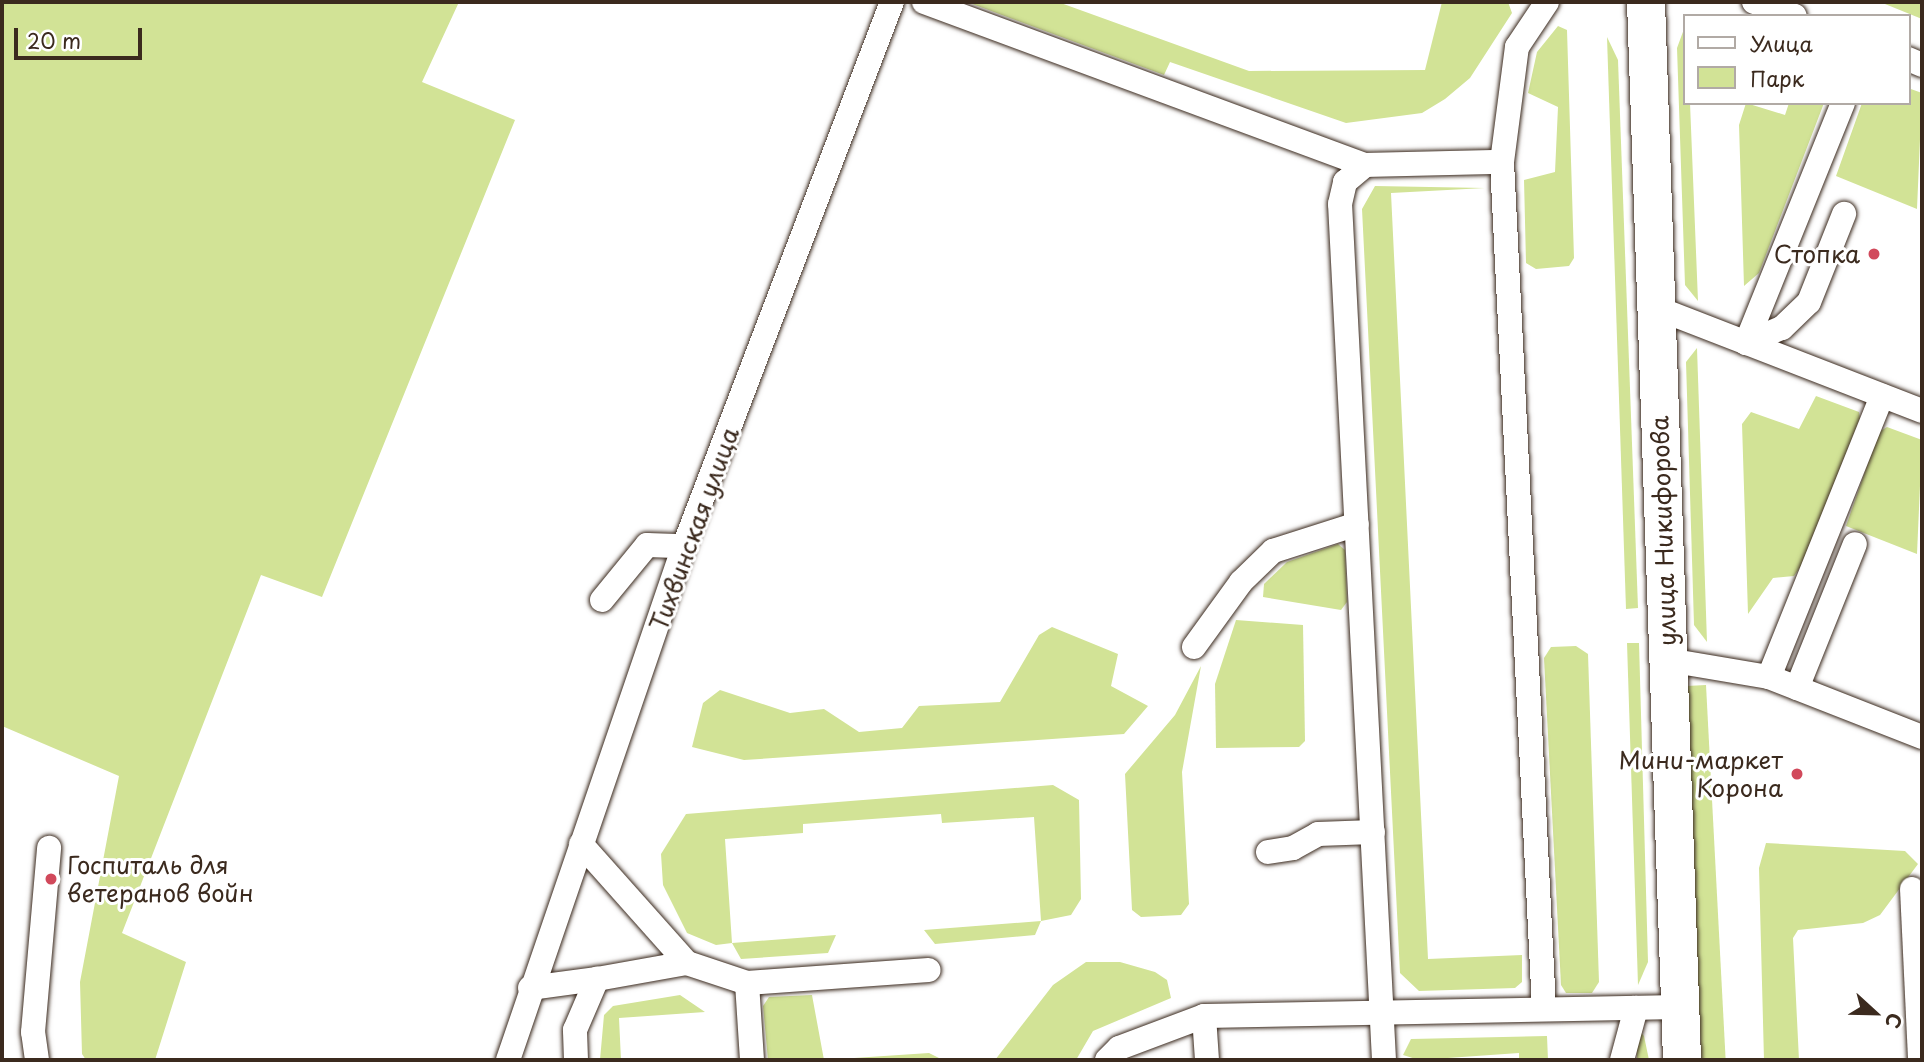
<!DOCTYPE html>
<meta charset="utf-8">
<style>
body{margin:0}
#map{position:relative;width:1924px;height:1062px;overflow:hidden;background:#fff;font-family:"Playpen Sans",sans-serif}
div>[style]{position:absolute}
.green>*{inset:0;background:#d2e396;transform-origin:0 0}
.roads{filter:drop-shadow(0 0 2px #3b2a1e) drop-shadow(0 0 2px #3b2a1e)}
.lane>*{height:24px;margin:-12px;padding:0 12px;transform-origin:12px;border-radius:12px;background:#fff}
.secondary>*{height:38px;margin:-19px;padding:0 19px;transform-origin:19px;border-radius:19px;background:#fff}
.dots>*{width:19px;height:19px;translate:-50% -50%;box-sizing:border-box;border:4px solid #fff;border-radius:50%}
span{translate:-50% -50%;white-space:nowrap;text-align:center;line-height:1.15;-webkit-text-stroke:6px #fff;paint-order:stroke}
.poi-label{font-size:24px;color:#3b2a1e}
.right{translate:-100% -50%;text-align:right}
.left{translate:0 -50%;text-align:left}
.street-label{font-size:24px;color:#3b2a1e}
.frame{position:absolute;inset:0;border:4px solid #3b2a1e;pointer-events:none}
.legend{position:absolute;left:1683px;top:14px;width:228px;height:91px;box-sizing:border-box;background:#fff;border:2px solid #b1aaa5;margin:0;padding:9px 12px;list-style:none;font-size:21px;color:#3b2a1e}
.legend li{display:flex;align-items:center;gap:14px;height:35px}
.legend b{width:35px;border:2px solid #b1aaa5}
.north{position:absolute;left:1840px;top:978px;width:70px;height:70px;-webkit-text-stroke:5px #fff;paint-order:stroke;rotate:112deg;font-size:19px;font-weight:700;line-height:28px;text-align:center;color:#3b2a1e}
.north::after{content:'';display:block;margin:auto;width:24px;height:32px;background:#3b2a1e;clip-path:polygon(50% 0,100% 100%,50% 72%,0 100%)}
.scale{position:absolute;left:14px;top:28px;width:128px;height:32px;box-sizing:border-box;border:4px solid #3b2a1e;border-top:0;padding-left:9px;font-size:21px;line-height:24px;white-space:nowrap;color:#3b2a1e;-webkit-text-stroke:5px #fff;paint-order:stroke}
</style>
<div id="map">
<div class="green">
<i style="clip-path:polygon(2px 2px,459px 2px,422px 82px,515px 120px,322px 597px,261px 575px,122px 933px,186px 962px,155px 1060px,86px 1060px,82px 1054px,80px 982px,119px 776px,2px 726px)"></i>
<i style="clip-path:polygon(967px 2px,1058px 2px,1249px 71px,1425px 70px,1442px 2px,1508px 2px,1512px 13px,1470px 78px,1445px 99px,1422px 113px,1346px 123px,1170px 62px,1164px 75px)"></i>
<i style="clip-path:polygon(1880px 2px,1922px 2px,1922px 19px)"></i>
<i style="clip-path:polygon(1558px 26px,1567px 30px,1574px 258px,1569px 266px,1536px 269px,1526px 263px,1524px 180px,1555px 172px,1558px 107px,1528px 93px,1537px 52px)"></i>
<i style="clip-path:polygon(1684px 29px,1684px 103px,1690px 103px,1698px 301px,1685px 285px,1677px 48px)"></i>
<i style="clip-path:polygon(1607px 37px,1618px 60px,1638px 608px,1626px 609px)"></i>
<i style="clip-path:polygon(1908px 88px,1922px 93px,1917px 209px,1836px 176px,1862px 103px,1908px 103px)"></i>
<i style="clip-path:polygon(1746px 103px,1785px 115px,1789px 103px,1824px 103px,1759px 273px,1744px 286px,1739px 125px)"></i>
<i style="clip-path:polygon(1375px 186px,1485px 188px,1391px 193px,1428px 959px,1522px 955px,1522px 982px,1515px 988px,1419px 991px,1400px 973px,1362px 209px)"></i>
<i style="clip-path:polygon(1697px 348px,1707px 642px,1694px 625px,1686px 362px)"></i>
<i style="clip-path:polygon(1816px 396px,1859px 412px,1860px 418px,1801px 566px,1794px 576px,1773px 578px,1748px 614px,1742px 424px,1751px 412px,1799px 429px)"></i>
<i style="clip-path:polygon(1887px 427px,1922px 440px,1917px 554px,1846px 526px,1879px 432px)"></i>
<i style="clip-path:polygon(1338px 544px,1345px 550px,1347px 602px,1341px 610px,1263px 597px,1264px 584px,1287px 562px)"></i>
<i style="clip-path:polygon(1236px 620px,1303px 625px,1305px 741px,1299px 747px,1216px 748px,1215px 684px)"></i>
<i style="clip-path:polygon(1052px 627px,1118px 654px,1111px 686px,1148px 706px,1124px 734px,744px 760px,692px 747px,703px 703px,720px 690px,790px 713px,824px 709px,859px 732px,902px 728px,919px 706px,1000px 702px,1039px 635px)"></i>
<i style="clip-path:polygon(1627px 643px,1639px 643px,1648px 962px,1638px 985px)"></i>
<i style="clip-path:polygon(1576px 646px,1588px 654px,1599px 982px,1592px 993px,1566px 993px,1561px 985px,1544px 658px,1551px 647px)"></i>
<i style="clip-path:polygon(1201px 666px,1182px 772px,1189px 904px,1181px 915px,1141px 917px,1132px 910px,1125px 774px,1175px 715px)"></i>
<i style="left:1706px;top:685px;width:375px;height:24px;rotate:87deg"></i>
<i style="clip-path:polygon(1053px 785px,1079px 800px,1081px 899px,1071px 915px,1041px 921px,1035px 935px,935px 944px,924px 930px,1041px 921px,1034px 817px,942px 823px,941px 814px,803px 824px,803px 833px,725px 839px,732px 943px,836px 935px,828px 953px,741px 959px,732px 943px,716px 945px,687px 933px,663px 885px,661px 854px,686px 814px)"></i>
<i style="clip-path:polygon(1766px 843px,1905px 851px,1918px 864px,1880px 915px,1863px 923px,1798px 930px,1793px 938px,1799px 1060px,1764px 1060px,1759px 868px)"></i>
<i style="clip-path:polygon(1086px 962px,1120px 962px,1155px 972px,1167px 980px,1171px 998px,1093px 1031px,1076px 1060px,995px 1060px,1053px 985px)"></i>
<i style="clip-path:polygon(680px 995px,705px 1012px,619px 1018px,621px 1060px,600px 1060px,604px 1015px,613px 1006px)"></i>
<i style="clip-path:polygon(812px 995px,824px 1060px,929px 1053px,943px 1060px,768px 1060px,763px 1006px,769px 997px)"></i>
<i style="clip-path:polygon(1637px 1028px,1644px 1036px,1649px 1060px,1637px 1060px)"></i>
<i style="clip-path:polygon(1547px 1036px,1548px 1060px,1519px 1060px,1519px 1053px,1419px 1060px,1403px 1055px,1411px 1039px)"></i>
</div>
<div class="roads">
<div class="lane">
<i style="left:924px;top:2px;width:470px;rotate:20.3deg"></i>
<i style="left:1754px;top:2px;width:43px;rotate:18.9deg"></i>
<i style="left:1908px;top:59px;width:15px;rotate:23deg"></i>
<i style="left:1843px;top:103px;width:259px;rotate:112deg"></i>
<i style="left:1746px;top:343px;width:39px;rotate:-23deg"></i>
<i style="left:1782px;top:328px;width:37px;rotate:-44deg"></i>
<i style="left:1809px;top:302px;width:95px;rotate:-68.3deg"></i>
<i style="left:1502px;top:162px;width:116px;rotate:-82.6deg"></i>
<i style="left:1517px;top:47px;width:54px;rotate:-56.3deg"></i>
<i style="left:1654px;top:307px;width:287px;rotate:21.2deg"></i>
<i style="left:602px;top:600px;width:71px;rotate:-50.7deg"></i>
<i style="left:647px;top:545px;width:37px;rotate:2deg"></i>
<i style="left:1194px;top:647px;width:80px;rotate:-54.1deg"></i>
<i style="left:1241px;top:582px;width:45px;rotate:-44.1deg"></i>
<i style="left:1273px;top:551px;width:88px;rotate:-17.8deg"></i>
<i style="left:1668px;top:660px;width:102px;rotate:9.6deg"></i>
<i style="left:1769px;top:677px;width:164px;rotate:21.4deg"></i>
<i style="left:1769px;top:677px;width:303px;rotate:-68.1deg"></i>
<i style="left:1797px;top:688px;width:155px;rotate:-68.1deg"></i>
<i style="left:581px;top:844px;width:159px;rotate:48.3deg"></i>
<i style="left:1268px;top:852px;width:25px;rotate:-9deg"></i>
<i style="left:1293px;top:848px;width:29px;rotate:-29deg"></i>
<i style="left:1318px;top:834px;width:55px;rotate:-2.1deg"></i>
<i style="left:1912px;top:889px;width:171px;rotate:87.3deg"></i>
<i style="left:747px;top:983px;width:182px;rotate:-4.1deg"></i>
<i style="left:530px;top:988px;width:68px;rotate:-7.7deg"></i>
<i style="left:1204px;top:1016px;width:44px;rotate:86.1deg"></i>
<i style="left:37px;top:1060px;width:28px;rotate:-98deg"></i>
<i style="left:33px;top:1032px;width:185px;rotate:-85deg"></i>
<i style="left:508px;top:1060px;width:543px;rotate:-71.1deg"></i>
<i style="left:684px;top:546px;width:582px;rotate:-69.08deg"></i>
<i style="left:576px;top:1060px;width:30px;rotate:-92deg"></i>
<i style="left:575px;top:1030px;width:56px;rotate:-66.7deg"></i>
<i style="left:597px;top:979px;width:91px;rotate:-10.1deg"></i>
<i style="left:687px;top:963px;width:63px;rotate:18.4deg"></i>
<i style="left:747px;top:983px;width:77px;rotate:86.3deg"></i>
<i style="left:1107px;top:1060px;width:17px;rotate:-45deg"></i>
<i style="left:1119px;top:1048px;width:91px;rotate:-20.6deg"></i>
<i style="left:1204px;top:1016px;width:476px;rotate:-1.1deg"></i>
<i style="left:1384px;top:1060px;width:857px;rotate:-92.94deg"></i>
<i style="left:1340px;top:204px;width:23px;rotate:-77deg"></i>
<i style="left:1345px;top:182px;width:26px;rotate:-40deg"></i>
<i style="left:1365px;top:165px;width:137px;rotate:-1.3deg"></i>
<i style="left:1502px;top:162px;width:848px;rotate:87.16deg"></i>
<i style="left:1622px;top:1060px;width:54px;rotate:-74.9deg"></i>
</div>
<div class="secondary">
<i style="left:1646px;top:2px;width:1059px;rotate:88.05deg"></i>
</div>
</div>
<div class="dots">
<i style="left:1874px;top:254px;background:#d1495b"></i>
<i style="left:1797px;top:774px;background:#d1495b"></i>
<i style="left:51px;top:879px;background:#d1495b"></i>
</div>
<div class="poi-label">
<span class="right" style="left:1860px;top:254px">Стопка</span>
<span class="right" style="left:1783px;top:774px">Мини-маркет<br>Корона</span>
<span class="left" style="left:67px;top:879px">Госпиталь для<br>ветеранов войн</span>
</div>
<div class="street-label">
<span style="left:694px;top:529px;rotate:-70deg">Тихвинская улица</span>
<span style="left:1663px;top:531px;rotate:-92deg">улица Никифорова</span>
</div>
<div class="frame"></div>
<ul class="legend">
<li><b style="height:9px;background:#fff"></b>Улица</li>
<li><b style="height:19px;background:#d2e396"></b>Парк</li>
</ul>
<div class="north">С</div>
<div class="scale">20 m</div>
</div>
